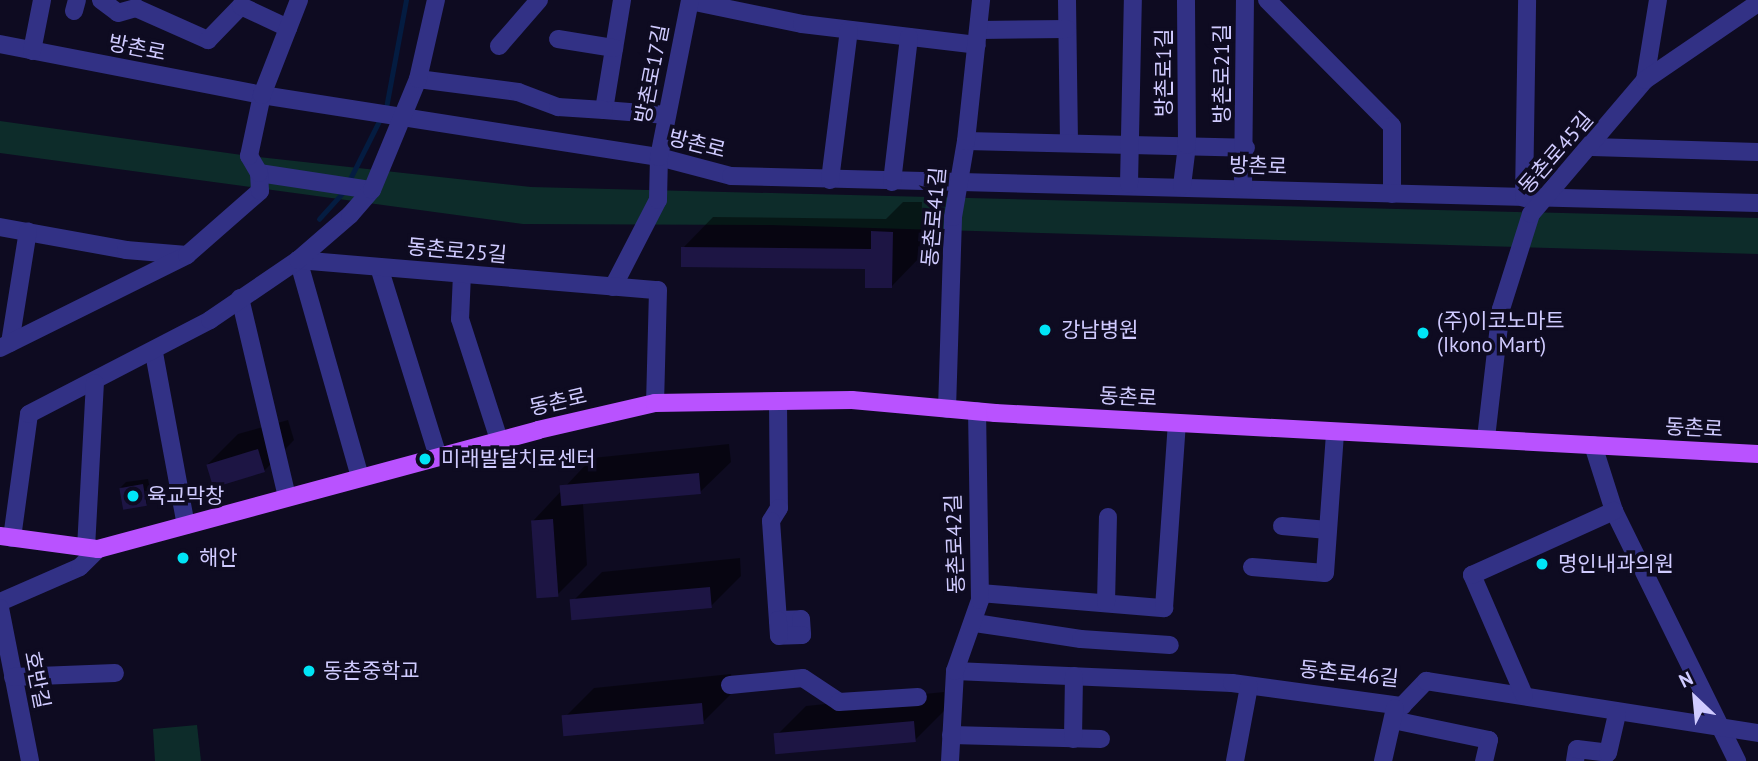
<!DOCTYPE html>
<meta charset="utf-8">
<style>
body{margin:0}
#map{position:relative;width:1758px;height:761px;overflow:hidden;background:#0e0b21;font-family:"PT Sans","Noto Sans KR",sans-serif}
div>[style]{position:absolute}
.green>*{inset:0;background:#0d2c2a}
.shadow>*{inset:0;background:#0007}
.stream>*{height:4.5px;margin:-2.25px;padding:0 2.25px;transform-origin:2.25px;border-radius:2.25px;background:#041c41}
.building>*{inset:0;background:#1d1544;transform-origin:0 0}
.minor>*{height:18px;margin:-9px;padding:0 9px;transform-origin:9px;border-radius:9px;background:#323185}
.major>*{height:18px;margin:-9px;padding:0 9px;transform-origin:9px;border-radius:9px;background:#b952ff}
.dots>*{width:19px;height:19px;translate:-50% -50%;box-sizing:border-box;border:4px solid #0e0b21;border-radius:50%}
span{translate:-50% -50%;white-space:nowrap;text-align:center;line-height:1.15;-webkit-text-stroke:7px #0e0b21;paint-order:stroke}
.street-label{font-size:21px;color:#d0cbff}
.poi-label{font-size:21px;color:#d0cbff}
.left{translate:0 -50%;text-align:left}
.north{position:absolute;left:1660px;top:663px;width:70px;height:70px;-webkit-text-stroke:5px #0e0b21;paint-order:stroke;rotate:334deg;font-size:19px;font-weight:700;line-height:28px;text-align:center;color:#d0cbff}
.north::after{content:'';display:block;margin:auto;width:24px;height:32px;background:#d0cbff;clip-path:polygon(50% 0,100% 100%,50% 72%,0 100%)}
</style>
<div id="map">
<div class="green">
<i style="clip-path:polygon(0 121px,249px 156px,531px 187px,1758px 218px,1758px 254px,770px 225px,523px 224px,0 153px)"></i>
<i style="clip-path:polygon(197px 725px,201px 761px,155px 761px,153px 729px)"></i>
</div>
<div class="shadow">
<i style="clip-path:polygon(903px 202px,922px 202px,921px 256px,891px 287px,867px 267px,683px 248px,713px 217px,886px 219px)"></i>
<i style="clip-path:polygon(288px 420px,294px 440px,264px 471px,208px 464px,238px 434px)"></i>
<i style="clip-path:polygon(729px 444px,731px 462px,700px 492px,583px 504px,587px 565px,557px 595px,533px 521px,592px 458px)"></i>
<i style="clip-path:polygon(148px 479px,152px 498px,146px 504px,121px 487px,126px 482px)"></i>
<i style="clip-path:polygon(740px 558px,741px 576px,711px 606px,572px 602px,602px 572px)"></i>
<i style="clip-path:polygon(731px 674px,733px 692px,703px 722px,564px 718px,594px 688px)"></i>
<i style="clip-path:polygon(944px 692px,945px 710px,915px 740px,776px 736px,806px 706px)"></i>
</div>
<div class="stream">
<i style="left:386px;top:108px;width:110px;rotate:-79.5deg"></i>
<i style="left:348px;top:183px;width:72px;rotate:-63.4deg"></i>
<i style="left:319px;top:219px;width:38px;rotate:-48deg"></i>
</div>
<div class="building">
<i style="clip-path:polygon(871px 231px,893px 232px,892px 288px,865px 288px,865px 269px,681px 267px,681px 247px,871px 249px)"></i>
<i style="left:258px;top:449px;width:24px;height:54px;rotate:73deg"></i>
<i style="left:699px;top:473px;width:21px;height:140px;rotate:85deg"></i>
<i style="left:143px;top:484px;width:22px;height:24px;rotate:80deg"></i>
<i style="left:553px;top:519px;width:78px;height:22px;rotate:86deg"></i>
<i style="left:710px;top:587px;width:21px;height:141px;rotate:85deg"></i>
<i style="left:702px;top:703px;width:21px;height:141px;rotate:85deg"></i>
<i style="left:914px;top:721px;width:21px;height:141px;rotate:85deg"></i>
</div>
<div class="minor">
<i style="left:101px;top:0;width:21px;rotate:37deg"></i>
<i style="left:118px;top:13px;width:19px;rotate:-16deg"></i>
<i style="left:136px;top:8px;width:79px;rotate:24deg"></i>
<i style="left:208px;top:40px;width:47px;rotate:-45.9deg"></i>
<i style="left:241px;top:6px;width:52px;rotate:25.1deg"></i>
<i style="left:622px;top:0;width:111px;rotate:99.3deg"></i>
<i style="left:604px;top:110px;width:63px;rotate:4.5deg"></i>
<i style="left:1067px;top:0;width:140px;rotate:89.2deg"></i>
<i style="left:1267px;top:0;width:177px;rotate:45.2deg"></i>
<i style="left:1392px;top:126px;width:68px;rotate:90deg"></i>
<i style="left:690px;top:1px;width:114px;rotate:11.6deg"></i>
<i style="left:802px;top:24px;width:176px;rotate:6.8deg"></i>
<i style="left:74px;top:11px;width:11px;rotate:-75deg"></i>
<i style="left:979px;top:30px;width:88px;rotate:-0.7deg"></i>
<i style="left:558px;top:39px;width:57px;rotate:9.1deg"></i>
<i style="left:0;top:44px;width:267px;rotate:11deg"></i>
<i style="left:262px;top:95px;width:402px;rotate:8.9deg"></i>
<i style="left:659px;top:157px;width:74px;rotate:14.8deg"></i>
<i style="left:731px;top:176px;width:1027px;rotate:1.51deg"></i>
<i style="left:499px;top:46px;width:61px;rotate:-49deg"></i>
<i style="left:32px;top:51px;width:52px;rotate:-78.9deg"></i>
<i style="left:418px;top:79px;width:101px;rotate:7.4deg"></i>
<i style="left:518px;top:92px;width:43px;rotate:20.6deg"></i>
<i style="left:558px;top:107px;width:46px;rotate:3.7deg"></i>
<i style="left:1645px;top:80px;width:81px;rotate:-80.8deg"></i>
<i style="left:966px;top:141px;width:280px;rotate:1.4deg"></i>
<i style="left:1592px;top:147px;width:166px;rotate:1.7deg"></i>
<i style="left:259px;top:173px;width:114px;rotate:8.6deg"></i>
<i style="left:830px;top:180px;width:151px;rotate:-82.8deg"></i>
<i style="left:892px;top:182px;width:146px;rotate:-83.3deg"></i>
<i style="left:1129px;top:184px;width:184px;rotate:-88.8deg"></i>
<i style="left:1182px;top:186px;width:41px;rotate:-83deg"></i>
<i style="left:1187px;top:145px;width:145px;rotate:-90.4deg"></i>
<i style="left:1243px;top:188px;width:188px;rotate:-89.4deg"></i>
<i style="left:1524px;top:198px;width:198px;rotate:-89.1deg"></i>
<i style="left:0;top:227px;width:128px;rotate:10.3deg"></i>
<i style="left:126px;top:250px;width:61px;rotate:4.7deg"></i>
<i style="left:379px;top:267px;width:199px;rotate:72.7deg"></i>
<i style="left:462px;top:274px;width:45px;rotate:92.5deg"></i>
<i style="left:460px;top:319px;width:127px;rotate:72.1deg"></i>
<i style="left:613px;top:287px;width:98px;rotate:-62.7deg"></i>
<i style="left:658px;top:200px;width:43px;rotate:-88.7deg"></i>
<i style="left:659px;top:157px;width:160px;rotate:-78.8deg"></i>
<i style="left:240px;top:298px;width:204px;rotate:76.7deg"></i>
<i style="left:10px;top:343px;width:113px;rotate:-80.9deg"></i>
<i style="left:0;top:348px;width:209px;rotate:-26.4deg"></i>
<i style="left:187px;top:255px;width:97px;rotate:-41.2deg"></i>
<i style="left:260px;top:191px;width:18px;rotate:-93deg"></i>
<i style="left:259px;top:173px;width:20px;rotate:-120deg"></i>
<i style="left:249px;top:156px;width:62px;rotate:-78deg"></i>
<i style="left:262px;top:95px;width:102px;rotate:-68.7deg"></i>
<i style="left:154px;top:353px;width:175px;rotate:79.5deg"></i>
<i style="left:778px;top:401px;width:107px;rotate:89.5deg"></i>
<i style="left:779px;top:508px;width:15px;rotate:122deg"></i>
<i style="left:771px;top:521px;width:99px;rotate:86deg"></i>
<i style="left:778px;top:620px;width:23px;rotate:-2deg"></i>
<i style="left:801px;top:619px;width:16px;rotate:86deg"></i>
<i style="left:802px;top:635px;width:23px;rotate:178deg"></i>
<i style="left:779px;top:636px;width:16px;rotate:-94deg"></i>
<i style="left:947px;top:409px;width:192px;rotate:-88.2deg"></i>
<i style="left:953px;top:217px;width:77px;rotate:-80.3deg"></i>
<i style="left:966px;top:141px;width:142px;rotate:-83.9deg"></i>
<i style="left:1486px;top:438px;width:130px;rotate:-83.4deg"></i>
<i style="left:1501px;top:309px;width:100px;rotate:-72.5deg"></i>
<i style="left:1531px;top:214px;width:176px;rotate:-49.6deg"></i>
<i style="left:1645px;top:80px;width:137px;rotate:-34.3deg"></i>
<i style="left:1593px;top:445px;width:69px;rotate:72.3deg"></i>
<i style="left:1614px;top:511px;width:279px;rotate:63.8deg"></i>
<i style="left:360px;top:477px;width:226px;rotate:-105.9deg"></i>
<i style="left:298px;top:260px;width:361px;rotate:4.8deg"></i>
<i style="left:658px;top:290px;width:113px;rotate:91.5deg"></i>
<i style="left:1282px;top:526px;width:46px;rotate:5deg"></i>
<i style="left:12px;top:538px;width:125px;rotate:-82.2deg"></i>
<i style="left:29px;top:414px;width:204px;rotate:-27.4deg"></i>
<i style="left:210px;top:320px;width:107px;rotate:-34.3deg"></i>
<i style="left:298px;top:260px;width:69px;rotate:-40.9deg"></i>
<i style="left:350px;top:215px;width:33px;rotate:-49deg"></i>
<i style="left:372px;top:190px;width:120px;rotate:-67.5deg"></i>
<i style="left:418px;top:79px;width:81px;rotate:-77.2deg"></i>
<i style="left:86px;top:548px;width:165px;rotate:-86.9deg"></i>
<i style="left:1252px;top:567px;width:73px;rotate:4.7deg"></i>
<i style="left:1325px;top:573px;width:141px;rotate:-85.9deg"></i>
<i style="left:980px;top:593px;width:185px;rotate:4.7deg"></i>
<i style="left:1164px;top:608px;width:185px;rotate:-86deg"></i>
<i style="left:0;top:602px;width:87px;rotate:-23.6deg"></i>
<i style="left:80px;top:567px;width:25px;rotate:-45deg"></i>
<i style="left:1106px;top:603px;width:86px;rotate:-88.7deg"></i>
<i style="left:0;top:608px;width:156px;rotate:78.9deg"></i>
<i style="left:975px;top:623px;width:107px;rotate:8.6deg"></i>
<i style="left:1081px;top:639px;width:89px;rotate:3.9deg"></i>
<i style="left:955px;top:671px;width:277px;rotate:2.5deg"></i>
<i style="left:1232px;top:683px;width:172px;rotate:7.7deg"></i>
<i style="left:1402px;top:706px;width:35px;rotate:-46deg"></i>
<i style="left:1426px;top:681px;width:336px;rotate:8.9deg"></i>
<i style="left:13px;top:677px;width:102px;rotate:-2.2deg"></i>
<i style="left:730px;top:685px;width:73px;rotate:-5.5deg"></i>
<i style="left:803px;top:678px;width:43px;rotate:33.7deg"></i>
<i style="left:839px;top:702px;width:79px;rotate:-3.6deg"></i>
<i style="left:1524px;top:695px;width:131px;rotate:-113.4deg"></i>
<i style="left:1472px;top:575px;width:156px;rotate:-24.3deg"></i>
<i style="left:1393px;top:720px;width:98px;rotate:11.8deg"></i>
<i style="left:1489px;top:740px;width:22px;rotate:103deg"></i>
<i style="left:951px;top:735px;width:150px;rotate:1.5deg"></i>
<i style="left:1073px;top:739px;width:63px;rotate:-89.1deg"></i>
<i style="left:950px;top:761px;width:90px;rotate:-86.8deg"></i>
<i style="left:955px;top:671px;width:75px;rotate:-70.6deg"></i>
<i style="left:980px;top:600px;width:189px;rotate:-90.9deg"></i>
<i style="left:1235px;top:761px;width:76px;rotate:-79.4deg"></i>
<i style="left:1383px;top:761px;width:54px;rotate:-77.2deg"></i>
<i style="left:1575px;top:761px;width:12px;rotate:-81deg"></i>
<i style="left:1577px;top:749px;width:31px;rotate:7deg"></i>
<i style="left:1608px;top:753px;width:40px;rotate:-77deg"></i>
</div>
<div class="major">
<i style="left:0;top:536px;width:99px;rotate:7.6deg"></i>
<i style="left:98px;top:549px;width:456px;rotate:-15.1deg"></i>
<i style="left:538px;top:430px;width:120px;rotate:-13deg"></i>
<i style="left:655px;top:403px;width:197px;rotate:-0.9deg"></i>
<i style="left:852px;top:400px;width:144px;rotate:5.2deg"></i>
<i style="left:995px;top:413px;width:764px;rotate:3.08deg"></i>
</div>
<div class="dots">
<i style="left:1045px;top:330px;background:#00e5f6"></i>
<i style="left:1423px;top:333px;background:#00e5f6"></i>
<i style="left:425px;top:459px;background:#00e5f6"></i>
<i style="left:133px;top:496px;background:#00e5f6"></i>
<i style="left:183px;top:558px;background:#00e5f6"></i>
<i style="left:1542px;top:564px;background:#00e5f6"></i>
<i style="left:309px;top:671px;background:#00e5f6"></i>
</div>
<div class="street-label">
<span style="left:137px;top:48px;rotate:11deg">방촌로</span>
<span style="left:1164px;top:73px;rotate:-90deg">방촌로1길</span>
<span style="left:652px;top:74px;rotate:-79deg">방촌로17길</span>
<span style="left:1222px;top:74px;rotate:-90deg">방촌로21길</span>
<span style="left:697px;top:144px;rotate:14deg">방촌로</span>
<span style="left:1556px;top:153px;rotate:-49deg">동촌로45길</span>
<span style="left:1258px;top:166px;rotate:2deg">방촌로</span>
<span style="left:934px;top:217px;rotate:-85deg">동촌로41길</span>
<span style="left:457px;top:251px;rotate:5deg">동촌로25길</span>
<span style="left:1128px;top:397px;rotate:3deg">동촌로</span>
<span style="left:558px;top:402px;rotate:-13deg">동촌로</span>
<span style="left:1694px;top:428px;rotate:3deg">동촌로</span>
<span style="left:955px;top:544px;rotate:-92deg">동촌로42길</span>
<span style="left:1349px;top:674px;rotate:6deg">동촌로46길</span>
<span style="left:37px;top:680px;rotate:79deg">호반길</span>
</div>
<div class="poi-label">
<span class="left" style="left:1437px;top:333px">(주)이코노마트<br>(Ikono Mart)</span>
<span class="left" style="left:1061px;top:330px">강남병원</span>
<span class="left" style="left:441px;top:459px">미래발달치료센터</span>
<span class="left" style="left:147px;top:496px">육교막창</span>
<span class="left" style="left:199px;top:558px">해안</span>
<span class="left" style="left:1558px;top:564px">명인내과의원</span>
<span class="left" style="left:323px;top:671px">동촌중학교</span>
</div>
<div class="north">N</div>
</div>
